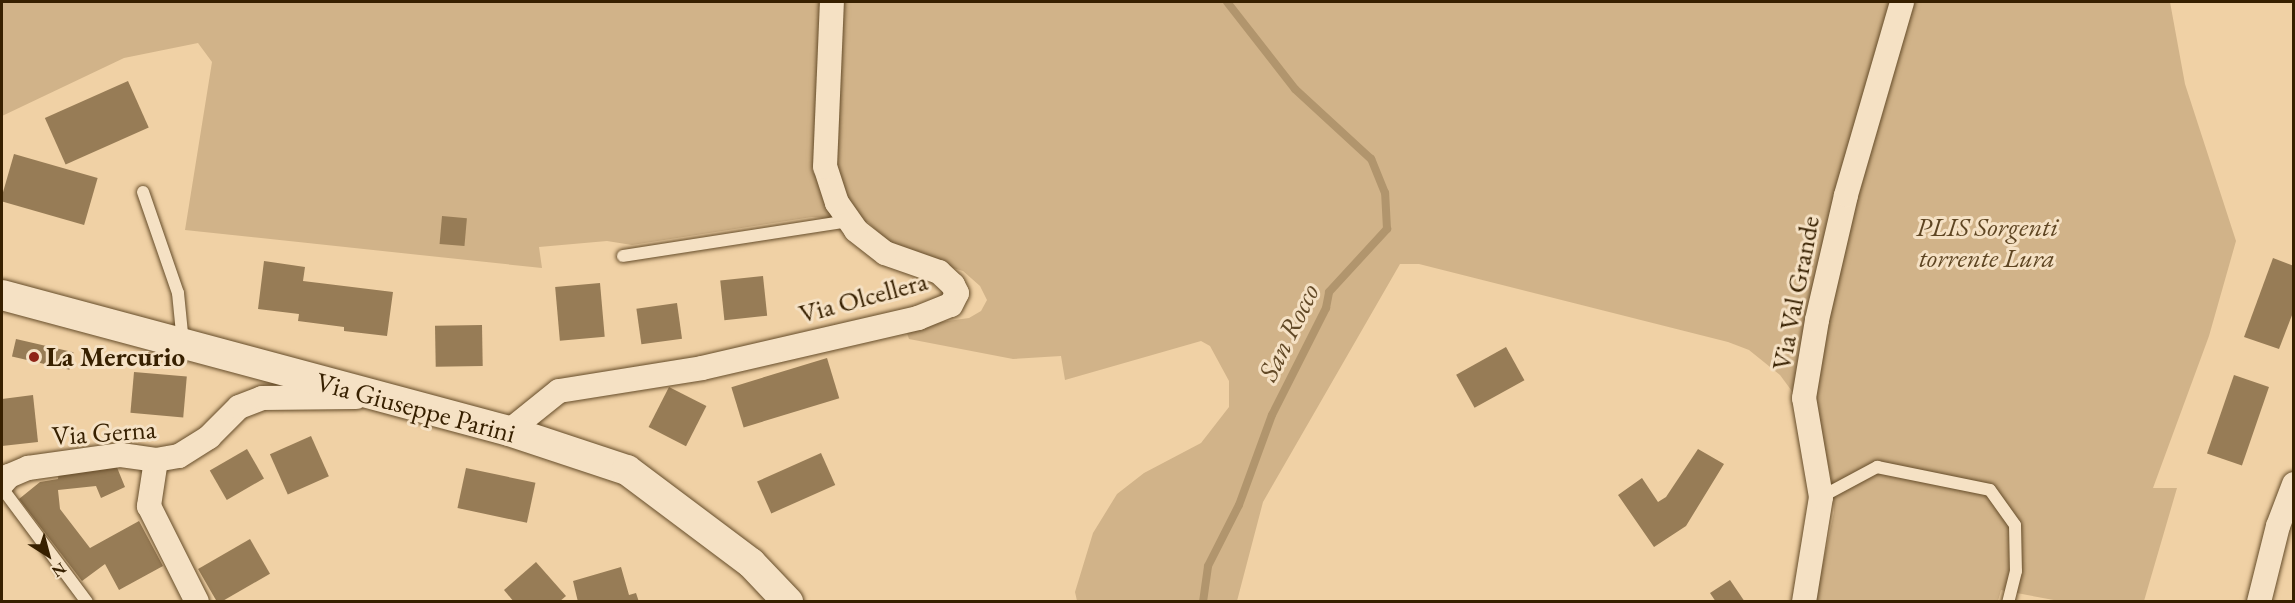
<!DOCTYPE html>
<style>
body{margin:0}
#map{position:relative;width:2295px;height:603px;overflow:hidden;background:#f0d1a5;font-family:"EB Garamond",serif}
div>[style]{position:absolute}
.green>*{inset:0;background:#d1b389}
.stream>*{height:8px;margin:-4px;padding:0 4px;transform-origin:4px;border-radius:4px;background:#b1956d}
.building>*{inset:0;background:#977c56;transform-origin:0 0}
.roads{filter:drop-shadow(0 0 2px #654c29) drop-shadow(0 0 2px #654c29)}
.service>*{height:12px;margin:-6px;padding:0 6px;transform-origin:6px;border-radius:6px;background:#f5e1c4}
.minor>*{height:24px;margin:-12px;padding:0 12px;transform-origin:12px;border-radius:12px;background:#f5e1c4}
.tertiary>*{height:30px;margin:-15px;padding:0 15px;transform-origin:15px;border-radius:15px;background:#f5e1c4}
.dots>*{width:16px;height:16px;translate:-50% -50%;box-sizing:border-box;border:3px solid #f5e1c4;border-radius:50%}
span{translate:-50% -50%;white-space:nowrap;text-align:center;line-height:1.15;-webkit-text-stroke:6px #f5e1c4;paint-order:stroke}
.park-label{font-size:27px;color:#5e4522;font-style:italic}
.street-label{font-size:27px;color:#372000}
.poi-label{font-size:27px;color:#372000;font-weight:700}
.left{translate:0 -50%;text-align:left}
.water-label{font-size:28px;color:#624926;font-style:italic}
.frame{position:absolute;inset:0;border:3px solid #372000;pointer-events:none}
.north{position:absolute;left:18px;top:525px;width:60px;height:60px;-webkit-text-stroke:4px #f5e1c4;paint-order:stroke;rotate:144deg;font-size:16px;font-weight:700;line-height:24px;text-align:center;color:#372000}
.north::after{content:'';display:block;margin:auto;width:21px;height:27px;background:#372000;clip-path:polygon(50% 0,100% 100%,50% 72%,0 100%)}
</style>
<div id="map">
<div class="green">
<i style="clip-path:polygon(2px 2px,2170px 2px,2185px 84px,2236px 241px,2209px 336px,2153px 488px,2177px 488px,2144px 601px,2059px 601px,2001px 590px,1998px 601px,1815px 601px,1834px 512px,1832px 483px,1816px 407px,1794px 394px,1780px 375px,1749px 350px,1728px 342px,1419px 264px,1400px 264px,1263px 502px,1237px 601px,1077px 601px,1075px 592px,1093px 533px,1117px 494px,1144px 473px,1201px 443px,1229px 407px,1229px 381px,1210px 346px,1201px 341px,1065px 380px,1061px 356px,1013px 359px,909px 339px,905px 327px,969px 318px,981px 311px,987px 300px,980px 286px,963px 271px,897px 251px,868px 222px,812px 217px,632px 245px,607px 241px,539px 247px,542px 268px,185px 230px,212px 62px,198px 43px,124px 58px,2px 116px)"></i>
</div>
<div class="stream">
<i style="left:1203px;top:602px;width:36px;rotate:-82deg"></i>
<i style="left:1208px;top:566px;width:68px;rotate:-63.1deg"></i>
<i style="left:1239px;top:505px;width:96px;rotate:-69.9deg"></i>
<i style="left:1272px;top:415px;width:120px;rotate:-63.2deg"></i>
<i style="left:1326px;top:308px;width:16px;rotate:-79deg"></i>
<i style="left:1329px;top:292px;width:86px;rotate:-47.4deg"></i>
<i style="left:1387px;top:229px;width:36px;rotate:-93deg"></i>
<i style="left:1385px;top:193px;width:37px;rotate:-112deg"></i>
<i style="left:1371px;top:159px;width:103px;rotate:-137.4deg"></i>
<i style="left:1295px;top:89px;width:110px;rotate:-128deg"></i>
</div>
<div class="building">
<i style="left:128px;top:81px;width:51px;height:91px;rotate:66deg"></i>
<i style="left:14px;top:154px;width:87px;height:49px;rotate:16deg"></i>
<i style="left:442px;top:216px;width:25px;height:28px;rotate:5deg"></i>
<i style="clip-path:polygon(2273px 258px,2294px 266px,2294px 310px,2279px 349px,2244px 337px)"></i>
<i style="clip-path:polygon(264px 261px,305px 267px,303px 281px,393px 292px,387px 336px,344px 331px,344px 327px,298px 321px,299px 314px,258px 309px)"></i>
<i style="left:763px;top:276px;width:40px;height:43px;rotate:84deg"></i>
<i style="left:600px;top:283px;width:54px;height:45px;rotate:85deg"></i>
<i style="left:677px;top:303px;width:36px;height:41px;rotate:82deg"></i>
<i style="left:482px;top:325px;width:41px;height:47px;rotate:89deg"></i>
<i style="left:16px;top:339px;width:59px;height:18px;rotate:13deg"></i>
<i style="left:1506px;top:347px;width:38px;height:57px;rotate:61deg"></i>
<i style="left:827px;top:358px;width:42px;height:100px;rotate:73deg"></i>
<i style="left:134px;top:372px;width:53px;height:41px;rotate:5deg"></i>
<i style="left:2234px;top:375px;width:37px;height:83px;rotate:19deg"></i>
<i style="left:669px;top:387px;width:42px;height:45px;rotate:27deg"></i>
<i style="clip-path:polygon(33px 395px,38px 442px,2px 446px,2px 399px)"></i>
<i style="left:311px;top:436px;width:44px;height:45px;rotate:66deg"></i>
<i style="left:247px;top:449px;width:34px;height:43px;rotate:60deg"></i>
<i style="clip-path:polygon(1698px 449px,1724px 464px,1686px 526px,1654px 547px,1618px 495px,1642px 478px,1658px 502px,1666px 497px)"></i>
<i style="left:821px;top:453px;width:35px;height:70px;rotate:66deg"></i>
<i style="clip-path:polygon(116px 465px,125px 487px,101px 498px,96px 486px,58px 490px,60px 509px,90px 548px,139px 521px,163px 566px,119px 590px,105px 564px,82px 581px,19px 499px,40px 482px,58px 479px,59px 470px)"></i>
<i style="left:466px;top:468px;width:71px;height:41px;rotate:12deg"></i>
<i style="left:250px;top:539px;width:40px;height:60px;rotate:60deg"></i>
<i style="clip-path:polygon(536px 562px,566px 596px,559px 602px,514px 602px,504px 590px)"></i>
<i style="clip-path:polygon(621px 567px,629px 595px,636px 593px,639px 602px,578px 602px,573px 581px)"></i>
<i style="clip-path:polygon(1730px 580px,1745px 602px,1716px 602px,1710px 593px)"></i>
</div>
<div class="roads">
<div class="service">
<i style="left:143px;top:192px;width:107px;rotate:70.9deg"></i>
<i style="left:178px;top:293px;width:50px;rotate:84.3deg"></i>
<i style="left:623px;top:256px;width:229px;rotate:-8.8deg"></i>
<i style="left:2px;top:488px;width:142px;rotate:53.3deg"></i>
<i style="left:1821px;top:497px;width:64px;rotate:-28.2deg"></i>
<i style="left:1877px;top:467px;width:115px;rotate:11.5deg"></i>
<i style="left:1990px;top:490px;width:43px;rotate:54.5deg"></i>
<i style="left:2015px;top:525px;width:46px;rotate:88.8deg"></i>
<i style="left:2016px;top:571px;width:32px;rotate:104deg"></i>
</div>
<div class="minor">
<i style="left:509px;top:431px;width:64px;rotate:-38.7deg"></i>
<i style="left:559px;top:391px;width:145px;rotate:-9.1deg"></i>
<i style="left:702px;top:368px;width:222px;rotate:-13deg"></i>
<i style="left:918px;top:318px;width:35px;rotate:-22deg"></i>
<i style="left:951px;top:305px;width:13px;rotate:-63deg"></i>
<i style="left:957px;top:293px;width:9px;rotate:-117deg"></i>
<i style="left:953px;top:285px;width:19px;rotate:-137deg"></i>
<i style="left:939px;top:272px;width:57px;rotate:-160.6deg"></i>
<i style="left:885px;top:253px;width:37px;rotate:-142deg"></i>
<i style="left:856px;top:230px;width:33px;rotate:-125deg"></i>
<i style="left:837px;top:203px;width:38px;rotate:-108deg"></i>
<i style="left:825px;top:167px;width:165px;rotate:-87.6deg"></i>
<i style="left:156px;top:460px;width:47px;rotate:98.7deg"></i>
<i style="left:149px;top:506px;width:107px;rotate:63.4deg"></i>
<i style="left:2px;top:484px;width:11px;rotate:-49deg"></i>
<i style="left:9px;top:476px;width:21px;rotate:-23deg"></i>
<i style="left:28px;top:468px;width:94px;rotate:-8deg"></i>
<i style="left:121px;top:455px;width:35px;rotate:8deg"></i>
<i style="left:156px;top:460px;width:23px;rotate:-10deg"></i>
<i style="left:179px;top:456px;width:36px;rotate:-32deg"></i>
<i style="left:209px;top:437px;width:42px;rotate:-45deg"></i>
<i style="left:239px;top:407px;width:25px;rotate:-21deg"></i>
<i style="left:262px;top:398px;width:94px;rotate:-0.6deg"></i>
<i style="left:1804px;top:602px;width:106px;rotate:-80.8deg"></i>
<i style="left:1821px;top:497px;width:100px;rotate:-99.7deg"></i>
<i style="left:1804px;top:398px;width:79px;rotate:-80.5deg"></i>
<i style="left:1817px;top:320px;width:128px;rotate:-76.9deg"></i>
<i style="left:1846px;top:195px;width:201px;rotate:-73.8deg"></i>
<i style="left:2259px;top:602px;width:78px;rotate:-76deg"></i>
<i style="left:2278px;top:526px;width:45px;rotate:-69.1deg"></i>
</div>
<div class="tertiary">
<i style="left:2px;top:295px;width:525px;rotate:15.02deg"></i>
<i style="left:509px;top:431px;width:124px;rotate:18.3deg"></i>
<i style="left:627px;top:470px;width:155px;rotate:36.9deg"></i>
<i style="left:751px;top:563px;width:54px;rotate:46.5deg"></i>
</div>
</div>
<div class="dots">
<i style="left:34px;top:357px;background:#8f2418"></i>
</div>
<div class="park-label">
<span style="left:1987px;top:242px">PLIS Sorgenti<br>torrente Lura</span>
</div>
<div class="street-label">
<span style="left:1795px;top:293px;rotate:-79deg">Via Val Grande</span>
<span style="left:863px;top:297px;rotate:-15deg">Via Olcellera</span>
<span style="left:416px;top:407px;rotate:15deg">Via Giuseppe Parini</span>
<span style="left:104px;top:432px;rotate:-4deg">Via Gerna</span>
</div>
<div class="poi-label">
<span class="left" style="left:46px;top:357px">La Mercurio</span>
</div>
<div class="water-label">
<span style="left:1288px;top:332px;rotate:-64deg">San Rocco</span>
</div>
<div class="frame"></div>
<div class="north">N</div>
</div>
